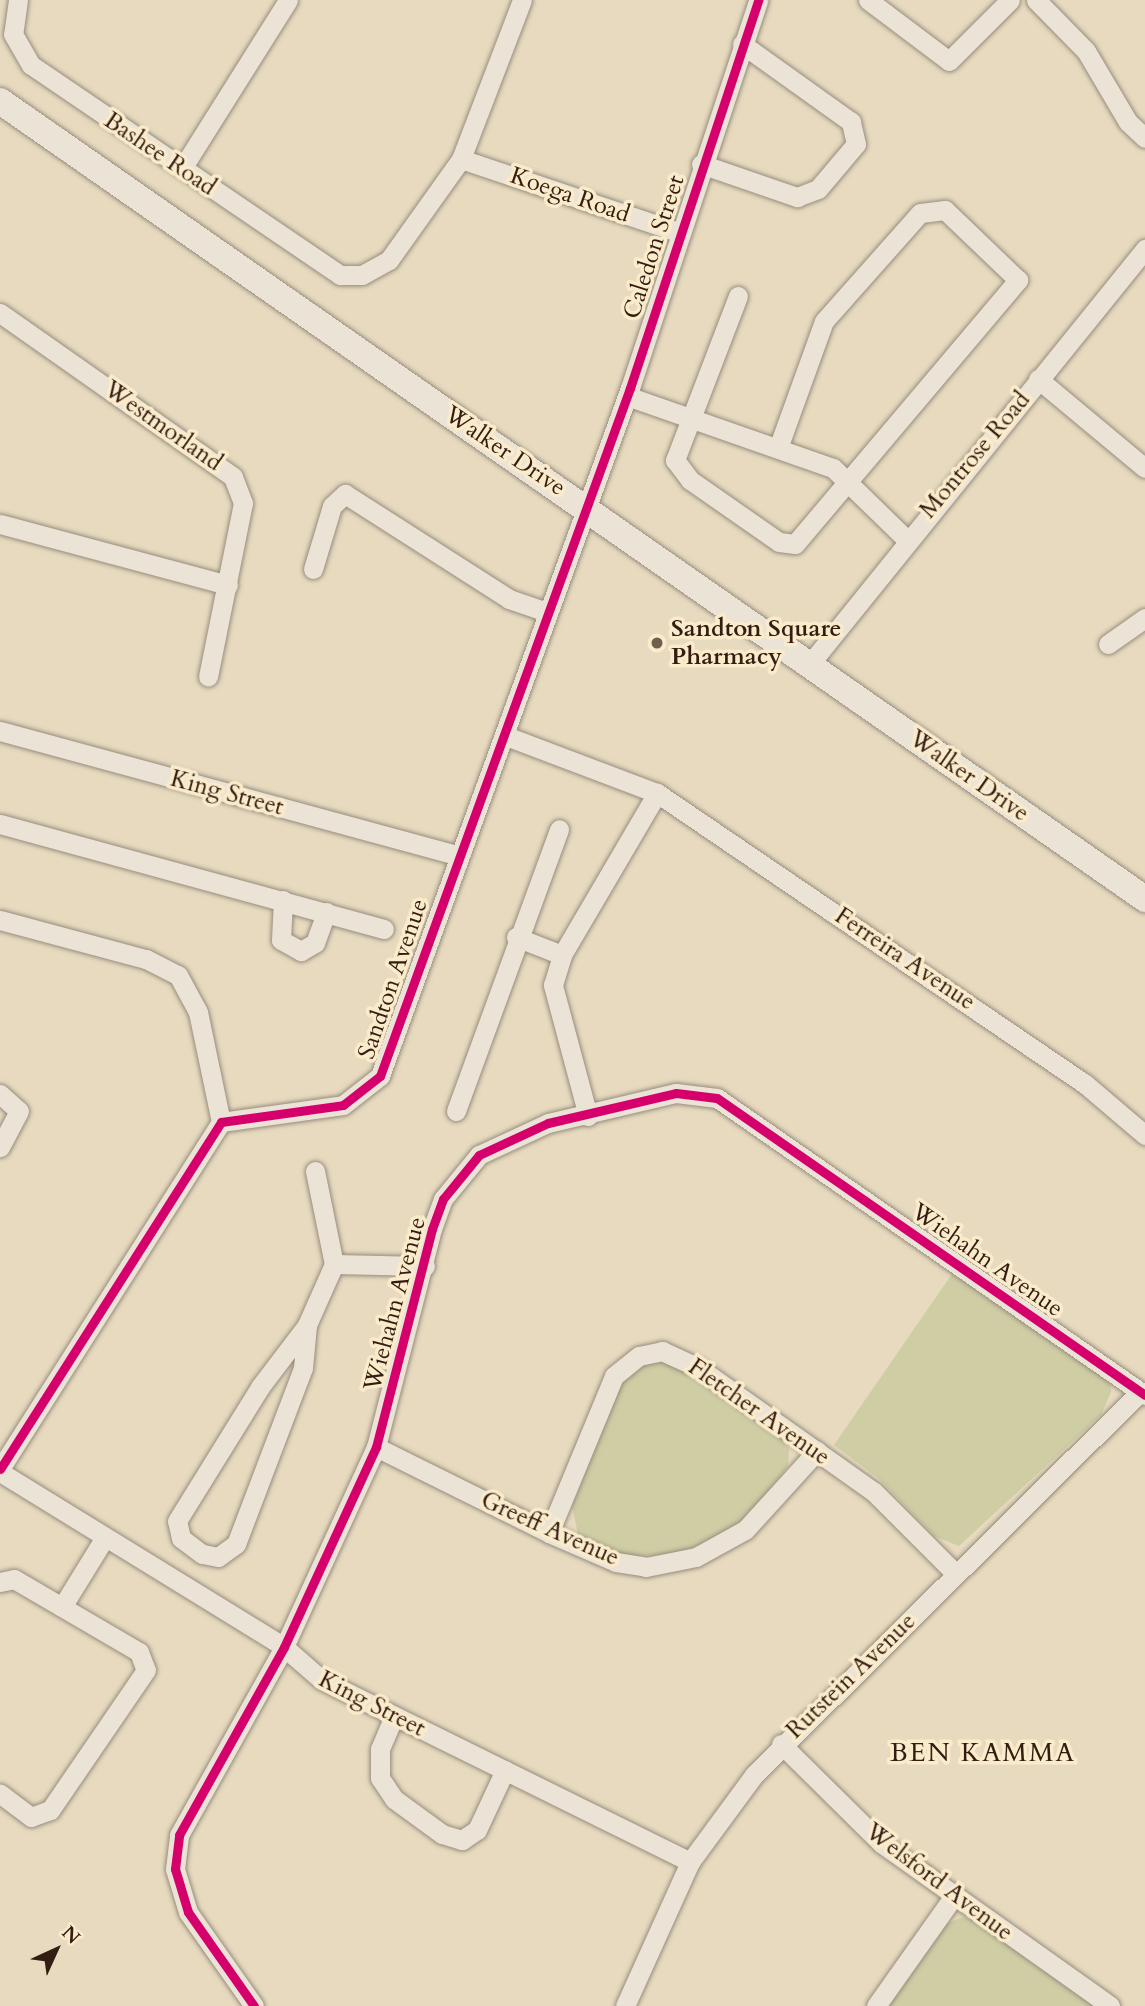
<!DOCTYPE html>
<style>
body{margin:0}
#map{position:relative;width:1145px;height:2006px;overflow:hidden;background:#e7dabf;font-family:Cardo,serif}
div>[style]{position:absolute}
.green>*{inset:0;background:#cecda4}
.roads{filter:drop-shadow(0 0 2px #978d7d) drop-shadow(0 0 2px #978d7d)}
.street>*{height:19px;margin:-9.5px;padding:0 9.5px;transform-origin:9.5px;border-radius:9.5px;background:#eae3d6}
.secondary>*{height:26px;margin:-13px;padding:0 13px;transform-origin:13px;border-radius:13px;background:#eae3d6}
.cycleway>*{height:9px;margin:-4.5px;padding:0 4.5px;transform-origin:4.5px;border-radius:4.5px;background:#d6006c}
.dots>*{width:19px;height:19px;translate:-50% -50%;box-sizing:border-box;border:4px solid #faebcb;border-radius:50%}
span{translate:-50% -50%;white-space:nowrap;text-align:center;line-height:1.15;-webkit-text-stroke:7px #faebcb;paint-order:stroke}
.street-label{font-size:24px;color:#331c12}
.poi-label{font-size:24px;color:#331c12;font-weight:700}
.left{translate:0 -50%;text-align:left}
.neighbourhood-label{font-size:26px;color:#331c12;letter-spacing:2px}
.north{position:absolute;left:21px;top:1915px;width:70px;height:70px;-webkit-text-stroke:5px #faebcb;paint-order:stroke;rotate:45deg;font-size:19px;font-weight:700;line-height:28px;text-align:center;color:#331c12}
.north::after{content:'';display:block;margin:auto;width:24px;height:32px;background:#331c12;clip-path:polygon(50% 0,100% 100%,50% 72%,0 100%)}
</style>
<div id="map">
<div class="green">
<i style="clip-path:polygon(954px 1271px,1110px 1377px,1111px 1392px,1101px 1415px,959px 1546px,934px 1536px,878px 1478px,834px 1445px)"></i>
<i style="clip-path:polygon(670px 1363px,778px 1435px,789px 1449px,788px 1466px,744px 1523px,680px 1554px,623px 1556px,578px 1534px,572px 1506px,621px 1381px,641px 1364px)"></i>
<i style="clip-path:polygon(963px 1917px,970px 1919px,1096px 2006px,888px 2006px,944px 1925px)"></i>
</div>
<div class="roads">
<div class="street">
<i style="left:18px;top:0;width:34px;rotate:98deg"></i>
<i style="left:13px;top:34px;width:36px;rotate:60deg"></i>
<i style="left:31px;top:65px;width:374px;rotate:34.2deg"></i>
<i style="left:340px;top:275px;width:22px"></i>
<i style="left:362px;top:275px;width:31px;rotate:-29deg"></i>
<i style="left:389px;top:260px;width:124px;rotate:-54.5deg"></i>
<i style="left:461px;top:159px;width:170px;rotate:-69deg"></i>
<i style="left:868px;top:0;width:101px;rotate:37deg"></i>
<i style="left:949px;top:61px;width:86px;rotate:-45deg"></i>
<i style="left:1036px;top:0;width:71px;rotate:45.6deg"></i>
<i style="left:1086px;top:51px;width:82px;rotate:59.4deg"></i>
<i style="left:1128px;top:122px;width:23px;rotate:43deg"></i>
<i style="left:461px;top:159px;width:229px;rotate:18.6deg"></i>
<i style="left:701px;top:164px;width:102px;rotate:19deg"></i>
<i style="left:797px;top:197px;width:22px;rotate:-21deg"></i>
<i style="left:818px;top:189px;width:59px;rotate:-49.8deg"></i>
<i style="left:856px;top:144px;width:23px;rotate:-103deg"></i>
<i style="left:851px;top:122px;width:134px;rotate:-144.4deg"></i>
<i style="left:183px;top:167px;width:197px;rotate:-57.8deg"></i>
<i style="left:738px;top:296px;width:176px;rotate:111deg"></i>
<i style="left:675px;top:460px;width:25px;rotate:53deg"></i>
<i style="left:690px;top:480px;width:108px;rotate:34.9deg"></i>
<i style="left:779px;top:542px;width:16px;rotate:7deg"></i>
<i style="left:795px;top:544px;width:346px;rotate:-49.8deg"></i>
<i style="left:1018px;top:280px;width:101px;rotate:-136.2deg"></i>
<i style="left:945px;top:210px;width:25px;rotate:173deg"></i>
<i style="left:920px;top:213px;width:144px;rotate:131.6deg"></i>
<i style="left:824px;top:321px;width:135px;rotate:109.9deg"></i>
<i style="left:0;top:313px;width:285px;rotate:35.1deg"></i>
<i style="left:233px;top:477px;width:28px;rotate:69deg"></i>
<i style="left:243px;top:503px;width:177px;rotate:101.4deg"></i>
<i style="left:1038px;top:379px;width:139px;rotate:39.8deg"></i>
<i style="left:627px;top:396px;width:218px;rotate:19.3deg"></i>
<i style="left:833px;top:468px;width:102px;rotate:44.2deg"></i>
<i style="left:0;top:524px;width:236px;rotate:15deg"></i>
<i style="left:313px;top:569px;width:66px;rotate:-73.2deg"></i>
<i style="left:332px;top:506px;width:18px;rotate:-43deg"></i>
<i style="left:345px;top:494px;width:195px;rotate:32.6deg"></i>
<i style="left:509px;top:599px;width:40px;rotate:18.9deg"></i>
<i style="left:1108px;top:644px;width:45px;rotate:-35.1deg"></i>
<i style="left:809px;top:665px;width:535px;rotate:-51.07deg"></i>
<i style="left:0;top:731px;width:472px;rotate:15.2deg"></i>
<i style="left:506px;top:736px;width:161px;rotate:20.7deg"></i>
<i style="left:657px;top:793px;width:518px;rotate:34.21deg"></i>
<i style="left:1085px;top:1084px;width:79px;rotate:40.4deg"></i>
<i style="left:0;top:824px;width:398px;rotate:15.3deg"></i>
<i style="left:283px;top:900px;width:40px;rotate:92.9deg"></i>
<i style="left:281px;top:940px;width:23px;rotate:29deg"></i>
<i style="left:301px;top:951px;width:16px;rotate:-30deg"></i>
<i style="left:315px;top:943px;width:33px;rotate:-70deg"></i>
<i style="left:0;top:920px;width:151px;rotate:15deg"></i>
<i style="left:146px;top:959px;width:36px;rotate:27deg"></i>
<i style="left:178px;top:975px;width:42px;rotate:61.6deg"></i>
<i style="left:198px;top:1012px;width:112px;rotate:78.2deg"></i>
<i style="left:516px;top:937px;width:49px;rotate:21.4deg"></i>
<i style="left:0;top:1094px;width:25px;rotate:42deg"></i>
<i style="left:19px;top:1111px;width:41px;rotate:117.8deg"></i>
<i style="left:456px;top:1111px;width:300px;rotate:-69.9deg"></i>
<i style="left:588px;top:1116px;width:136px;rotate:-105deg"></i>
<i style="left:553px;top:985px;width:31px;rotate:-73deg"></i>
<i style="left:562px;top:955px;width:188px;rotate:-59.6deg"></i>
<i style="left:315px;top:1171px;width:95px;rotate:78.5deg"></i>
<i style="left:334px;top:1264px;width:91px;rotate:1.3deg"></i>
<i style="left:307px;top:1325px;width:43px;rotate:95.3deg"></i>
<i style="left:303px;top:1368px;width:188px;rotate:110.8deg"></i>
<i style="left:236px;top:1544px;width:22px;rotate:144deg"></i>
<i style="left:218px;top:1557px;width:16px;rotate:-169deg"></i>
<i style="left:202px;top:1554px;width:26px;rotate:-143deg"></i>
<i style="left:181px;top:1538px;width:17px;rotate:-103deg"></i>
<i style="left:177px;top:1521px;width:158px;rotate:-58.2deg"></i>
<i style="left:260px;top:1387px;width:78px;rotate:-52.8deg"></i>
<i style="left:307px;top:1325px;width:67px;rotate:-66.1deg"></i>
<i style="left:376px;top:1447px;width:193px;rotate:26.4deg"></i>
<i style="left:549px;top:1533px;width:73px;rotate:23.4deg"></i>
<i style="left:616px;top:1562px;width:30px;rotate:9deg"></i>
<i style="left:646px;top:1567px;width:51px;rotate:-11.3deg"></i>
<i style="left:696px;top:1557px;width:56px;rotate:-28.9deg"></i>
<i style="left:745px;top:1530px;width:107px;rotate:-47.7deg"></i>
<i style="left:0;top:1469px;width:411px;rotate:-57.5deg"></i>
<i style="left:221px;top:1122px;width:123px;rotate:-7.9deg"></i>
<i style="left:343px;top:1105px;width:47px;rotate:-38.1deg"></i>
<i style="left:380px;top:1076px;width:732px;rotate:-70.03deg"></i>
<i style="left:630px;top:388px;width:409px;rotate:-71.7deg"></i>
<i style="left:0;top:1472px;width:334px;rotate:31.6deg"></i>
<i style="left:284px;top:1647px;width:50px;rotate:41deg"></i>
<i style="left:322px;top:1680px;width:411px;rotate:26.3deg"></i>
<i style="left:549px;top:1533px;width:170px;rotate:-67.5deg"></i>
<i style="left:614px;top:1376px;width:32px;rotate:-39deg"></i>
<i style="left:639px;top:1356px;width:24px;rotate:-12deg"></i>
<i style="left:662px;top:1351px;width:41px;rotate:24.7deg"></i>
<i style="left:699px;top:1368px;width:214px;rotate:35.3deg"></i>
<i style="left:874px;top:1492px;width:116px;rotate:45deg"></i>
<i style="left:0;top:1582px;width:14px;rotate:-12deg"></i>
<i style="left:14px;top:1579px;width:145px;rotate:30.3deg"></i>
<i style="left:139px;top:1652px;width:19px;rotate:69deg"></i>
<i style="left:146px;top:1670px;width:170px;rotate:124.4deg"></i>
<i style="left:50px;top:1810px;width:20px;rotate:160deg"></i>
<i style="left:31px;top:1817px;width:39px;rotate:-143deg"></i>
<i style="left:62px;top:1607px;width:82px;rotate:-58.4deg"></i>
<i style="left:394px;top:1716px;width:36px;rotate:113deg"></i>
<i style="left:380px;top:1749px;width:29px;rotate:90deg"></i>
<i style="left:380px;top:1778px;width:25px;rotate:56deg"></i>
<i style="left:394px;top:1799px;width:59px;rotate:36.1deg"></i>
<i style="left:442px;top:1834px;width:21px;rotate:17deg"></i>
<i style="left:462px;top:1840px;width:18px;rotate:-34deg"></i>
<i style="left:477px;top:1830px;width:66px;rotate:-65deg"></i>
<i style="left:781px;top:1744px;width:141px;rotate:44.7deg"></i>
<i style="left:881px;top:1843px;width:281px;rotate:35.4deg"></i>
<i style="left:254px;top:2006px;width:115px;rotate:-125.1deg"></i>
<i style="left:188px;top:1912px;width:45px;rotate:-106.8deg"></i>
<i style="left:175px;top:1869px;width:34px;rotate:-83deg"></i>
<i style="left:179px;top:1835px;width:215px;rotate:-60.8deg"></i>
<i style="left:284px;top:1647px;width:220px;rotate:-65.3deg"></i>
<i style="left:376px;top:1447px;width:225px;rotate:-75.6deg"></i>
<i style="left:432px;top:1229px;width:32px;rotate:-70deg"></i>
<i style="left:443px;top:1199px;width:57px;rotate:-50.7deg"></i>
<i style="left:479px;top:1155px;width:76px;rotate:-24.9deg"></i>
<i style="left:548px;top:1123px;width:131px;rotate:-13.2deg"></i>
<i style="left:676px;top:1093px;width:41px;rotate:7deg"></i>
<i style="left:717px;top:1098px;width:521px;rotate:34.76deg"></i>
<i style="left:625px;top:2006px;width:158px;rotate:-65.7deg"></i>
<i style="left:690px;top:1862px;width:108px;rotate:-53.7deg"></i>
<i style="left:754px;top:1775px;width:544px;rotate:-44.78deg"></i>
<i style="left:876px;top:2006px;width:135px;rotate:-54.7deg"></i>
</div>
<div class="secondary">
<i style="left:0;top:101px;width:1396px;rotate:34.87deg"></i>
</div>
</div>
<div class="cycleway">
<i style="left:0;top:1469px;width:411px;rotate:-57.5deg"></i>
<i style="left:221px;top:1122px;width:123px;rotate:-7.9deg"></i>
<i style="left:343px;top:1105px;width:47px;rotate:-38.1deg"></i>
<i style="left:380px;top:1076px;width:732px;rotate:-70.03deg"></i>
<i style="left:630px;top:388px;width:409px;rotate:-71.7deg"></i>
<i style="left:254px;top:2006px;width:115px;rotate:-125.1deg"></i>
<i style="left:188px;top:1912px;width:45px;rotate:-106.8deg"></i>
<i style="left:175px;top:1869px;width:34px;rotate:-83deg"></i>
<i style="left:179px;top:1835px;width:215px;rotate:-60.8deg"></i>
<i style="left:284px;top:1647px;width:220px;rotate:-65.3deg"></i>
<i style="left:376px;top:1447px;width:225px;rotate:-75.6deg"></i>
<i style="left:432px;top:1229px;width:32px;rotate:-70deg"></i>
<i style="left:443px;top:1199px;width:57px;rotate:-50.7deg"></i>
<i style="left:479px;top:1155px;width:76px;rotate:-24.9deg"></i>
<i style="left:548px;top:1123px;width:131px;rotate:-13.2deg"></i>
<i style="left:676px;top:1093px;width:41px;rotate:7deg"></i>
<i style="left:717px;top:1098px;width:521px;rotate:34.76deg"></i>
</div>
<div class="dots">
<i style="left:657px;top:643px;background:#725e4f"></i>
</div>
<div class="street-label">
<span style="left:160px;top:154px;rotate:34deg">Bashee Road</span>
<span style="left:570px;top:195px;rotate:19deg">Koega Road</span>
<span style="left:654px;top:247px;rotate:-72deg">Caledon Street</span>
<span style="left:163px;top:426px;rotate:35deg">Westmorland</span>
<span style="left:505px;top:451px;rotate:34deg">Walker Drive</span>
<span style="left:975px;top:455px;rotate:-50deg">Montrose Road</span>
<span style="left:969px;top:776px;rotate:35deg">Walker Drive</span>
<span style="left:227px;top:793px;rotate:15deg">King Street</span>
<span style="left:905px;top:959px;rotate:34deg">Ferreira Avenue</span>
<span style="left:393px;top:979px;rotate:-71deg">Sandton Avenue</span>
<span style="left:987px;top:1260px;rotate:35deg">Wiehahn Avenue</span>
<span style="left:395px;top:1304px;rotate:-75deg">Wiehahn Avenue</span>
<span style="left:759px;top:1412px;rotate:35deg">Fletcher Avenue</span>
<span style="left:550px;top:1529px;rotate:24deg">Greeff Avenue</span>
<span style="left:851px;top:1676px;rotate:-44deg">Rutstein Avenue</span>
<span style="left:372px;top:1704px;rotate:27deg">King Street</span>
<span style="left:939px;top:1882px;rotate:37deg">Welsford Avenue</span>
</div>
<div class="poi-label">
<span class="left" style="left:671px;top:643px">Sandton Square<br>Pharmacy</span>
</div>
<div class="neighbourhood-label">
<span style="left:983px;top:1753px">BEN KAMMA</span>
</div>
<div class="north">N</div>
</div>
